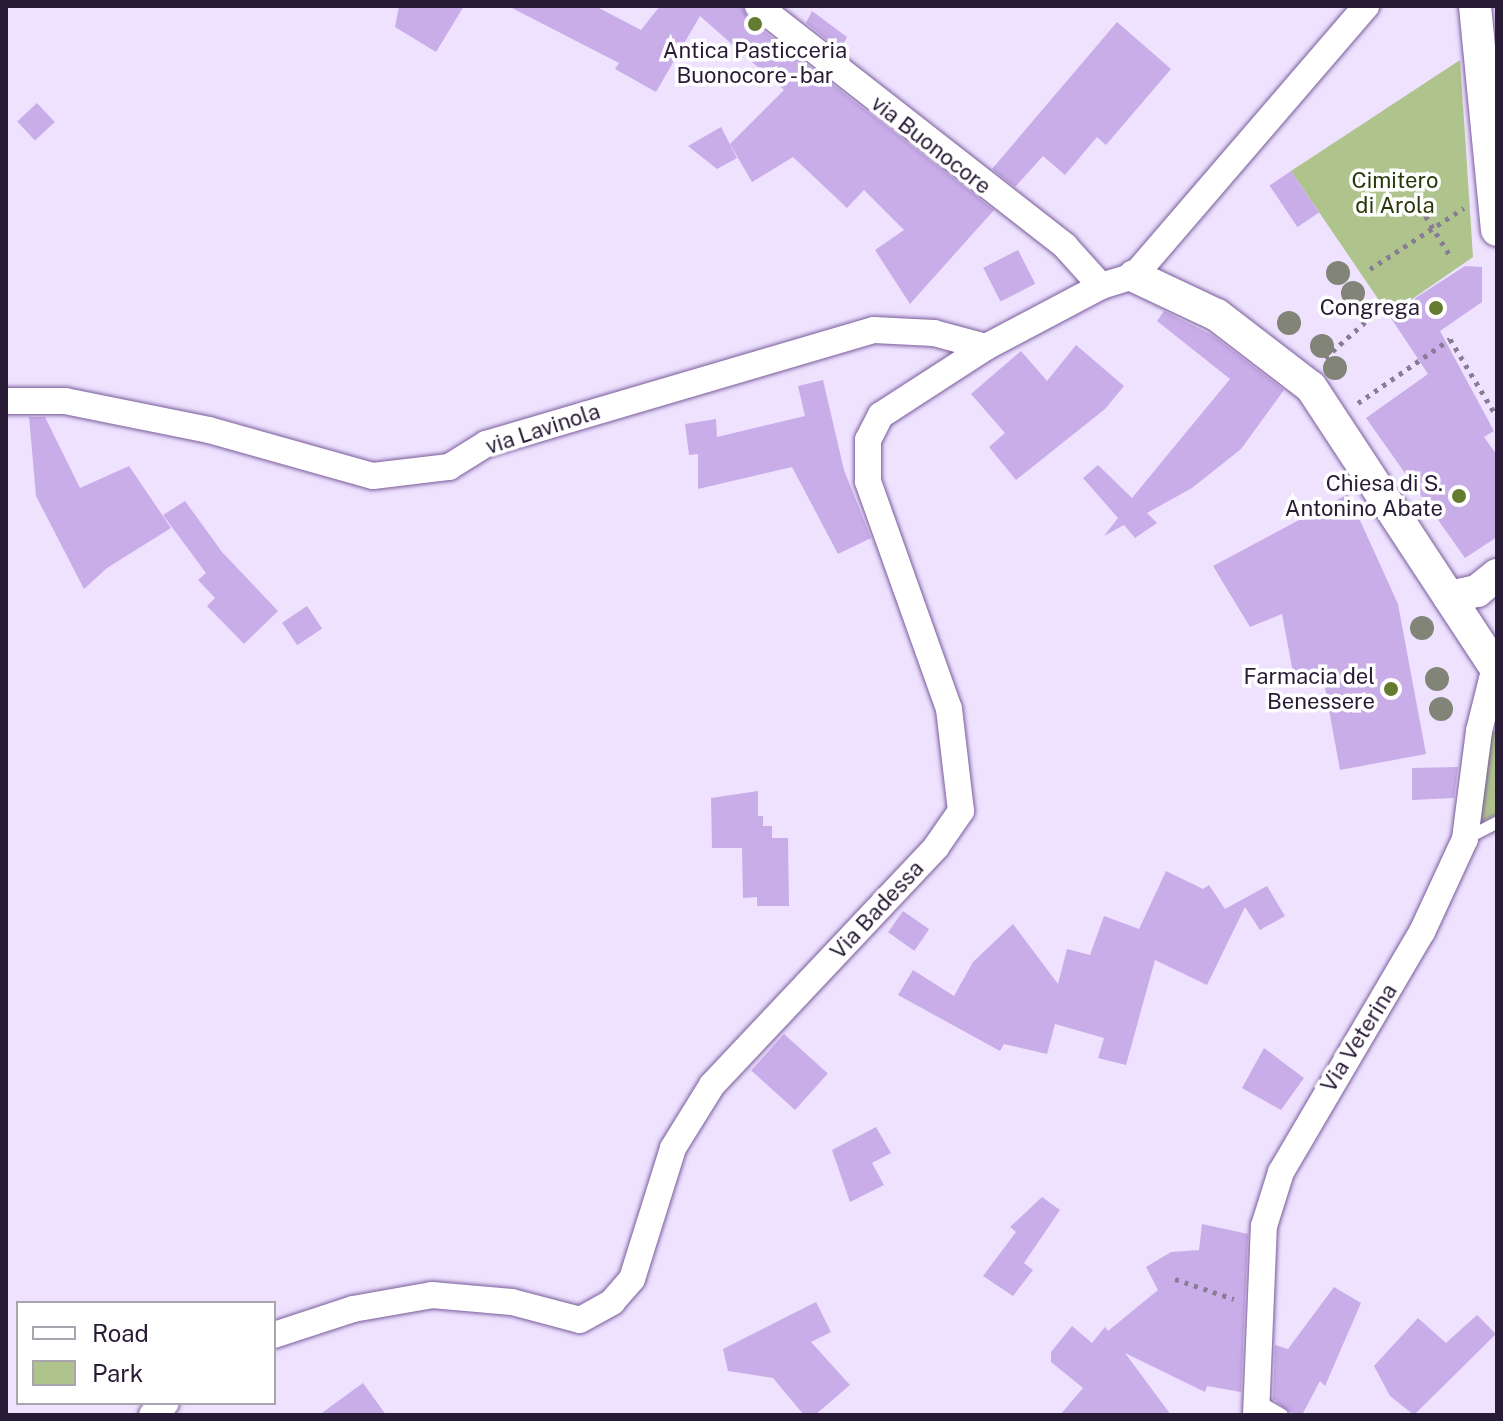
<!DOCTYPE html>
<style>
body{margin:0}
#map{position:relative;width:1503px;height:1421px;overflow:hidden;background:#eee2ff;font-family:"Public Sans",sans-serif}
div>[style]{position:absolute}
.green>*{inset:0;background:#afc38d}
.building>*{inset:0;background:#c8ade9;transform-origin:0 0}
.path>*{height:5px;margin-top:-2.5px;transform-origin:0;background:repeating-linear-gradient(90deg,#887c97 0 4px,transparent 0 10px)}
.roads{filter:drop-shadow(0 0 2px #7a5c9b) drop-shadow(0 0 2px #7a5c9b)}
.service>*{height:12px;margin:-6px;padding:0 6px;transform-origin:6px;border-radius:6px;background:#fff}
.minor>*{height:26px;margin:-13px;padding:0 13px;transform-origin:13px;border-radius:13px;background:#fff}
.tertiary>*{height:32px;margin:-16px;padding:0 16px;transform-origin:16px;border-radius:16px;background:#fff}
.trees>*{width:24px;height:24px;margin:-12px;border-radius:50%;background:#828478}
.dots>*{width:22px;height:22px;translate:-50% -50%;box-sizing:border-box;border:4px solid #fff;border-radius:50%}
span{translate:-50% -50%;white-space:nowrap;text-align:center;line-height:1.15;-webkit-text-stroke:7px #fff;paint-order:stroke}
.poi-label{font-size:22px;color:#271b35}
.right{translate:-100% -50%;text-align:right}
.street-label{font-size:22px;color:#271b35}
.park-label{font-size:22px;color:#2a3809}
.frame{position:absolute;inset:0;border:8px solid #271b35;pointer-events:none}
.legend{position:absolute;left:16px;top:1301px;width:260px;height:104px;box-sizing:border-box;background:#fff;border:2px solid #a9a4ae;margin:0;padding:10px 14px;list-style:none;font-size:24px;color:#271b35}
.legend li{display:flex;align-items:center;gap:16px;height:40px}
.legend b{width:40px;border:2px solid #a9a4ae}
</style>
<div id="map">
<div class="green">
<i style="clip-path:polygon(1460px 60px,1473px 257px,1389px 315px,1291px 171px)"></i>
<i style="clip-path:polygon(1496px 730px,1497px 814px,1473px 827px,1488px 736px)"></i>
</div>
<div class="building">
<i style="clip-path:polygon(399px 6px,464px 6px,436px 52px,395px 27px)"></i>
<i style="clip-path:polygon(508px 6px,595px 6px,641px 30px,660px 6px,742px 6px,748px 19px,994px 210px,910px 304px,875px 250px,904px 230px,864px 190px,847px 208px,793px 157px,752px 182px,730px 144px,784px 90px,700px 16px,656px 92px,615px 69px,619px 63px)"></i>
<i style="clip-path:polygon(812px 11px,847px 37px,840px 50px,806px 23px)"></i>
<i style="clip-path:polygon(1117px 22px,1171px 69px,1106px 145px,1097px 137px,1065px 175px,1043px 156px,1015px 187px,992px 169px)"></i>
<i style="left:37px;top:103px;width:26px;height:27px;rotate:47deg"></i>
<i style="clip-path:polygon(721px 127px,737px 158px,717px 169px,688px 146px)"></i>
<i style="left:1291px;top:171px;width:50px;height:26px;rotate:56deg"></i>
<i style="left:1018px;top:250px;width:38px;height:39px;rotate:63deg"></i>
<i style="clip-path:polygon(1465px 266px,1482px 267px,1482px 302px,1440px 331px,1494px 431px,1484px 437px,1497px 455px,1497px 537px,1465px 558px,1366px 418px,1428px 374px,1389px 315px)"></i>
<i style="clip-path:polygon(1164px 311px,1212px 335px,1284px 390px,1241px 449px,1192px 488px,1147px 513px,1157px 523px,1135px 538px,1124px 525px,1104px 536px,1118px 518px,1083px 478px,1098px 465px,1132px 498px,1230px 379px,1157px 321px)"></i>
<i style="clip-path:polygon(1076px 345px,1124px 386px,1105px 409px,1016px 480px,989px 447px,1005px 433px,971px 394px,1021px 351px,1047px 381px)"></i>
<i style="clip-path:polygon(823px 380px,844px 470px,871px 538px,838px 554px,792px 467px,698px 489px,698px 454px,689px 455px,685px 424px,716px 419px,717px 437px,805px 416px,798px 386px)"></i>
<i style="clip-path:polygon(29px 417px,45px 417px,80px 488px,129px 466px,171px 528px,107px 568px,84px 589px,36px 496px)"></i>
<i style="clip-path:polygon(1348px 494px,1398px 604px,1426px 754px,1340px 770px,1323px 677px,1295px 683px,1282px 614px,1250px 627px,1213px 566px)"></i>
<i style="clip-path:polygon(185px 501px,222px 552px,278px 611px,244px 644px,207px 606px,215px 598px,198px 580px,206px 573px,163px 515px)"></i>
<i style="left:307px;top:606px;width:27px;height:30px;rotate:56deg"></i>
<i style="clip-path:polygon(1458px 767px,1454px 798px,1412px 800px,1412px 768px)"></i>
<i style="clip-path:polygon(758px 791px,758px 816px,763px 816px,763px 826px,772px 826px,772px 838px,788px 838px,789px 906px,757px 906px,757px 897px,743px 898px,742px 848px,712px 848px,711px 798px)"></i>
<i style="clip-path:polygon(1166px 871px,1203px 889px,1209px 885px,1225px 909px,1267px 886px,1285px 916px,1260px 930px,1245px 907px,1207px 985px,1155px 960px,1126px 1065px,1098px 1058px,1104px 1038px,1055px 1024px,1047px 1054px,1004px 1044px,1000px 1051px,898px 995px,913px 970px,954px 996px,973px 962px,1013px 924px,1058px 984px,1067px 949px,1090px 955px,1104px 916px,1139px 929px)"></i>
<i style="left:903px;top:911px;width:32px;height:26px;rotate:35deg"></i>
<i style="left:784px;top:1034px;width:59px;height:49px;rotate:42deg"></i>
<i style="clip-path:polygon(1264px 1048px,1304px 1078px,1281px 1110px,1242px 1088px)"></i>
<i style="clip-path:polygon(876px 1127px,891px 1153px,872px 1163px,884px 1185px,850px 1202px,832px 1150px)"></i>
<i style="clip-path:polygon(1042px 1197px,1060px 1210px,1024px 1263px,1033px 1270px,1013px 1296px,983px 1276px,1016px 1232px,1010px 1227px)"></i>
<i style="clip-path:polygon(1202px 1224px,1248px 1234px,1241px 1392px,1207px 1386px,1205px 1392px,1125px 1353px,1171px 1415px,1060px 1415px,1083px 1388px,1051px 1362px,1051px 1352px,1072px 1326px,1092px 1343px,1105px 1327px,1108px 1331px,1158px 1290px,1146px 1267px,1171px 1252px,1199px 1250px)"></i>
<i style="clip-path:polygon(1334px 1287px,1361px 1303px,1325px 1386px,1320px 1381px,1302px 1415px,1290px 1412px,1273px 1399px,1275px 1345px,1288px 1349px)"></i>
<i style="clip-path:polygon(816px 1302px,831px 1332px,811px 1342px,850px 1385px,815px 1415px,804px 1415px,773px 1378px,728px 1371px,723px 1349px)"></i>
<i style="clip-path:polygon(1477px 1315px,1496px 1334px,1414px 1415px,1390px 1396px,1374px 1366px,1418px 1318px,1446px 1343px)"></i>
<i style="clip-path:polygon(363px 1383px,386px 1415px,319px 1415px)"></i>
</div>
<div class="path">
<i style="left:1415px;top:199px;width:65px;rotate:58.3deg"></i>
<i style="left:1370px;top:269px;width:112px;rotate:-33deg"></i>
<i style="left:1325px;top:358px;width:66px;rotate:-41.9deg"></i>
<i style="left:1358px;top:403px;width:112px;rotate:-34.8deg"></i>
<i style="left:1450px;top:339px;width:91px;rotate:58.9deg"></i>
<i style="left:1175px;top:1279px;width:62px;rotate:18.7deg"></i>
</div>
<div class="roads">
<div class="service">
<i style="left:1465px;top:839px;width:36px;rotate:-27deg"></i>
<i style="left:1256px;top:1400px;width:30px;rotate:30deg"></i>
</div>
<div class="minor">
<i style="left:758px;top:6px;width:390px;rotate:38deg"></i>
<i style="left:1065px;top:246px;width:54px;rotate:48deg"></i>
<i style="left:6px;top:401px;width:59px"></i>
<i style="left:65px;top:401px;width:147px;rotate:11.4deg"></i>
<i style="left:209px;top:430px;width:170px;rotate:15.7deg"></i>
<i style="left:373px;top:476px;width:77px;rotate:-6.8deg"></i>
<i style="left:449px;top:467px;width:44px;rotate:-31.9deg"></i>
<i style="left:486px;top:444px;width:404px;rotate:-16.4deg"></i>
<i style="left:874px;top:330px;width:60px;rotate:2.9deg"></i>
<i style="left:934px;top:333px;width:54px;rotate:15.1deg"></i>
<i style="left:274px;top:1335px;width:83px;rotate:-18.2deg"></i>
<i style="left:353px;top:1309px;width:80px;rotate:-10deg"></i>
<i style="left:432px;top:1295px;width:80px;rotate:5deg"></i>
<i style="left:512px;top:1302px;width:70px;rotate:14.8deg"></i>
<i style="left:580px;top:1320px;width:37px;rotate:-29deg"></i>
<i style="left:612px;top:1302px;width:30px;rotate:-49deg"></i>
<i style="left:632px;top:1279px;width:137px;rotate:-72.6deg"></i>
<i style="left:673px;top:1148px;width:74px;rotate:-58.2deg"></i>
<i style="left:712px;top:1085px;width:327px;rotate:-46.7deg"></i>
<i style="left:936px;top:847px;width:44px;rotate:-55.2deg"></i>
<i style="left:961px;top:811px;width:103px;rotate:-96.7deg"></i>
<i style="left:949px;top:709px;width:242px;rotate:-109.6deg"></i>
<i style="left:868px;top:481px;width:41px;rotate:-90deg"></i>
<i style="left:868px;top:440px;width:28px;rotate:-63deg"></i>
<i style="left:881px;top:415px;width:125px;rotate:-32.9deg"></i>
<i style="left:986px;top:347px;width:130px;rotate:-27.9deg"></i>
<i style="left:1101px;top:286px;width:34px;rotate:-17deg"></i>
<i style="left:1134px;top:276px;width:356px;rotate:-49.3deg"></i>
<i style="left:152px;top:1415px;width:18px;rotate:-41deg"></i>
<i style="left:1256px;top:1415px;width:189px;rotate:-87.6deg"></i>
<i style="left:1264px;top:1226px;width:57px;rotate:-72.5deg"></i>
<i style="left:1281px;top:1172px;width:278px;rotate:-59.6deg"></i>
<i style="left:1422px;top:932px;width:102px;rotate:-65.2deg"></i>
<i style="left:1465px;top:839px;width:109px;rotate:-82.6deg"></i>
<i style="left:1479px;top:731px;width:66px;rotate:-76deg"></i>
</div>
<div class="tertiary">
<i style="left:1475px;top:6px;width:225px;rotate:84.4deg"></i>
<i style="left:1134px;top:276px;width:92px;rotate:25.2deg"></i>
<i style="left:1217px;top:315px;width:118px;rotate:37.5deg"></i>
<i style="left:1311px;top:387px;width:339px;rotate:56.7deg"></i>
<i style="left:1449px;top:597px;width:29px;rotate:-12deg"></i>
<i style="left:1477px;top:591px;width:26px;rotate:-39deg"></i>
</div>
</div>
<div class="trees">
<i style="left:1338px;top:273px"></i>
<i style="left:1353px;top:293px"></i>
<i style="left:1289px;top:323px"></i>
<i style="left:1322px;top:346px"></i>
<i style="left:1335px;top:368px"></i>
<i style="left:1422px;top:628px"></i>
<i style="left:1437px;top:679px"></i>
<i style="left:1441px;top:709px"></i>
</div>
<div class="dots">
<i style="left:755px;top:24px;background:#647c2f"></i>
<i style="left:1436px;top:308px;background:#647c2f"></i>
<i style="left:1459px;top:496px;background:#647c2f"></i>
<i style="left:1391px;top:689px;background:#647c2f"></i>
</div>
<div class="poi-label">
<span style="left:755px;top:63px">Antica Pasticceria<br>Buonocore - bar</span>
<span class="right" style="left:1420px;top:308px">Congrega</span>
<span class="right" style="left:1443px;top:496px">Chiesa di S.<br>Antonino Abate</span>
<span class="right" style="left:1375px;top:689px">Farmacia del<br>Benessere</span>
</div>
<div class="street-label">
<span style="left:931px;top:145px;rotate:38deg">via Buonocore</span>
<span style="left:543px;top:429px;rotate:-18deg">via Lavinola</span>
<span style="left:877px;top:910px;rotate:-47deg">Via Badessa</span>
<span style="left:1359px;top:1038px;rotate:-58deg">Via Veterina</span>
</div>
<div class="park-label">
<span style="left:1395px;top:193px">Cimitero<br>di Arola</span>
</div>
<div class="frame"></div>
<ul class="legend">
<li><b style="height:10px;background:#fff"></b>Road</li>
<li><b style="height:22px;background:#afc38d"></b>Park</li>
</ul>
</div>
